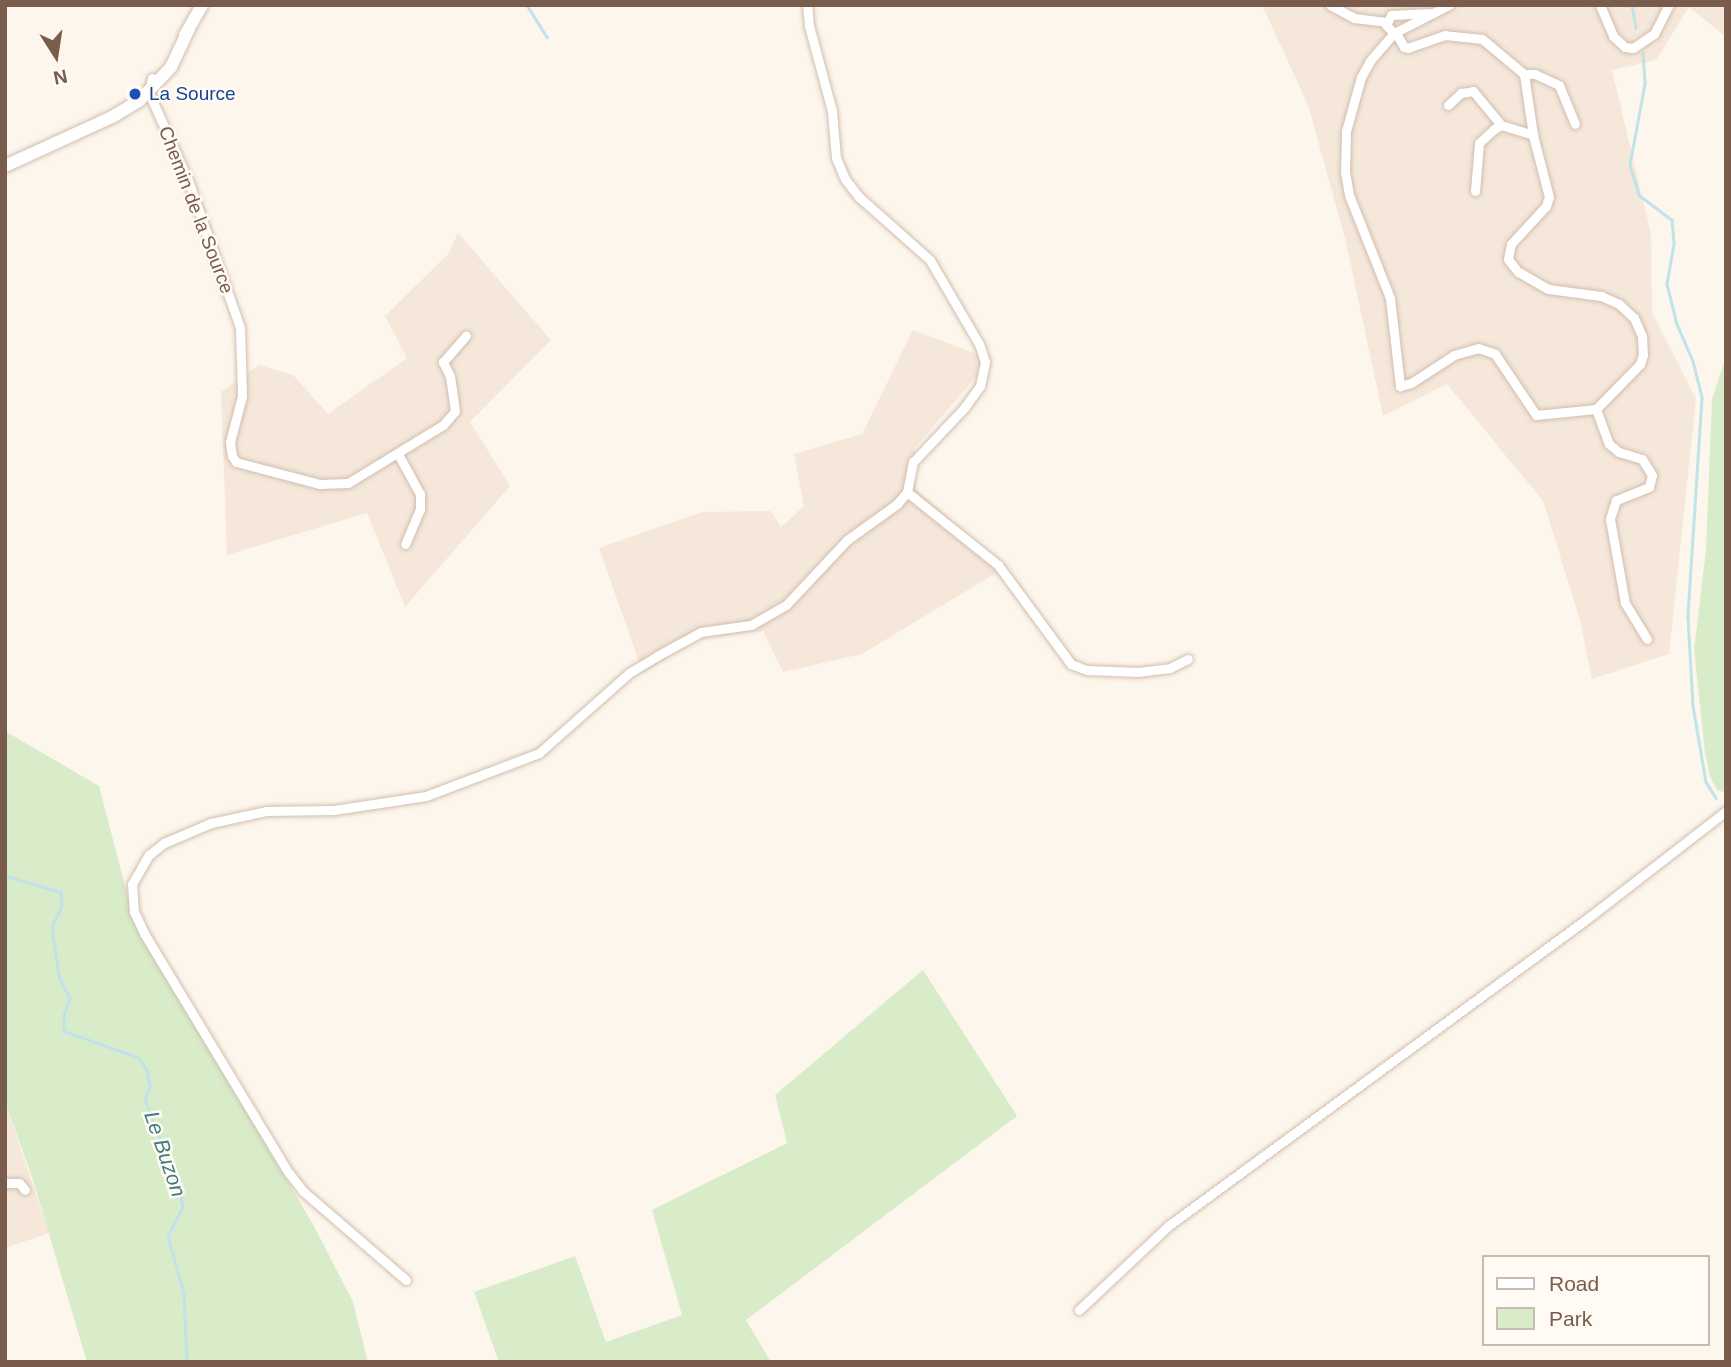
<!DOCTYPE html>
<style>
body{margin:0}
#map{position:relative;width:1731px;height:1367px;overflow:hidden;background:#fdf6ec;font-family:Helvetica,sans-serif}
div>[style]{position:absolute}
.residential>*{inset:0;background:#f5e8da}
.green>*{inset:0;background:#d8ecc9}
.stream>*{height:2.5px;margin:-1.25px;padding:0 1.25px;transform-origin:1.25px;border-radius:1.25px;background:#bfe3e8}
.roads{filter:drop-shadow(0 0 2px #d1beb0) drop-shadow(0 0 2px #d1beb0)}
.minor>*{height:9px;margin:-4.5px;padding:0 4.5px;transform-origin:4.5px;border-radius:4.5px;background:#fff}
.secondary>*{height:12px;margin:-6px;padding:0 6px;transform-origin:6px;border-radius:6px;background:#fff}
.dots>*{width:19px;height:19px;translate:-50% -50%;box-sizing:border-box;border:4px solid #fffaf3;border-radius:50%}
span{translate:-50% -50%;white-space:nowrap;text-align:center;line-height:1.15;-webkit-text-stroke:5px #fffaf3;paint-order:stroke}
.transit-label{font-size:19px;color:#164399}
.left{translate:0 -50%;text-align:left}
.street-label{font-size:19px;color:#7a5c4d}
.water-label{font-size:21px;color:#437c86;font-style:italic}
.frame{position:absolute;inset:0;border:7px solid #7a5c4d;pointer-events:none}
.legend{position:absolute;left:1482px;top:1255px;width:228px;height:91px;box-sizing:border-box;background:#fffaf3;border:2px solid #cabbb1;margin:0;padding:9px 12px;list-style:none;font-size:21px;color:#7a5c4d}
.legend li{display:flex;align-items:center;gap:14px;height:35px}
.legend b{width:35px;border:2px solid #cabbb1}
.north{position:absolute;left:21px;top:21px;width:70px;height:70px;-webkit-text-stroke:5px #fffaf3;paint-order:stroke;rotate:168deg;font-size:19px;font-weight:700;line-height:28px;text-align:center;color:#7a5c4d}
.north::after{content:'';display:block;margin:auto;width:24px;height:32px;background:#7a5c4d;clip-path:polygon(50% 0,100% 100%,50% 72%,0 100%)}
</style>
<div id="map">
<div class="residential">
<i style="clip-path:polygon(1262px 5px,1726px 5px,1726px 37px,1689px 7px,1656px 60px,1612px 70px,1651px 234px,1652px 312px,1696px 399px,1669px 654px,1592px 679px,1580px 620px,1543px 501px,1447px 384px,1383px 416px,1346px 242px,1308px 105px)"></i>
<i style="clip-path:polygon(458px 233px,551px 340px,470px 422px,510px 486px,405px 607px,367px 513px,227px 555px,221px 392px,259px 365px,293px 375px,328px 414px,407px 358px,385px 316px,448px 254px)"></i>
<i style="clip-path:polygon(913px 330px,991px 359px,915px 448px,916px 489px,1006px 567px,862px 654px,783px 672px,763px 631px,700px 638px,643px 673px,599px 548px,702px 512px,771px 511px,781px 527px,804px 506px,794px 454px,862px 434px)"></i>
<i style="clip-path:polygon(5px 1102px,49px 1233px,5px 1248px)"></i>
</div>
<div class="green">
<i style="clip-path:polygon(1726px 357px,1726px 791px,1723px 792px,1717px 790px,1710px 777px,1705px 753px,1694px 650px,1706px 550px,1712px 399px)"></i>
<i style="clip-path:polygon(5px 731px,99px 786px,133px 916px,315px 1228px,353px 1302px,368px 1362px,87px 1362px,32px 1177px,5px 1102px)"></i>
<i style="clip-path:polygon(923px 970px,1017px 1116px,746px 1320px,771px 1362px,499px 1362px,474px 1292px,575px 1256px,606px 1342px,682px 1315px,652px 1210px,787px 1143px,775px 1095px)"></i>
</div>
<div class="stream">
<i style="left:527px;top:5px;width:38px;rotate:58deg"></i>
<i style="left:1632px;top:5px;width:23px;rotate:80deg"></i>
<i style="left:1643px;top:53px;width:31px;rotate:86deg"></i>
<i style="left:1645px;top:84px;width:82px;rotate:100.5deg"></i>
<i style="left:1630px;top:165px;width:31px;rotate:73deg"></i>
<i style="left:1639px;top:195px;width:41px;rotate:37.1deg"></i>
<i style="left:1672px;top:220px;width:24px;rotate:85deg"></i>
<i style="left:1674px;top:244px;width:41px;rotate:99.9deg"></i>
<i style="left:1667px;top:284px;width:41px;rotate:76deg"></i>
<i style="left:1677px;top:324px;width:40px;rotate:66.6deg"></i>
<i style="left:1693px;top:361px;width:38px;rotate:76deg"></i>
<i style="left:1702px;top:398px;width:219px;rotate:93.7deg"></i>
<i style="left:1688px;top:617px;width:89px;rotate:86.8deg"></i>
<i style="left:1693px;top:706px;width:77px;rotate:80.3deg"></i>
<i style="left:1706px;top:782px;width:19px;rotate:58deg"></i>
<i style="left:5px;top:876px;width:58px;rotate:15.9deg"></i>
<i style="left:61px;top:892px;width:14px;rotate:86deg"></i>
<i style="left:62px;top:906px;width:23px;rotate:115deg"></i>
<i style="left:52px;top:927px;width:50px;rotate:82deg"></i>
<i style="left:59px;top:977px;width:24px;rotate:62deg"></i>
<i style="left:70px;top:998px;width:18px;rotate:109deg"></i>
<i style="left:64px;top:1015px;width:16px;rotate:90deg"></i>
<i style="left:64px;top:1031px;width:78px;rotate:19.4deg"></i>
<i style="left:138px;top:1057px;width:16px;rotate:55deg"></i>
<i style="left:147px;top:1070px;width:17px;rotate:80deg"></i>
<i style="left:150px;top:1087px;width:13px;rotate:113deg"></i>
<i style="left:145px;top:1099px;width:48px;rotate:69.3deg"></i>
<i style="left:162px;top:1144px;width:16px;rotate:86deg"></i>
<i style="left:163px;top:1160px;width:27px;rotate:57deg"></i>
<i style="left:178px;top:1183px;width:25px;rotate:78deg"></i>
<i style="left:183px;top:1207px;width:33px;rotate:117deg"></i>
<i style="left:168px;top:1236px;width:59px;rotate:74.3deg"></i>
<i style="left:184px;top:1293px;width:69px;rotate:87.5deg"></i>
</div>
<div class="roads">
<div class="minor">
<i style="left:1330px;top:5px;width:27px;rotate:28deg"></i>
<i style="left:1354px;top:18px;width:32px;rotate:7deg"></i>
<i style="left:1600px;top:5px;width:34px;rotate:67deg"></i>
<i style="left:1613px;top:36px;width:16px;rotate:43deg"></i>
<i style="left:1625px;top:47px;width:8px;rotate:7deg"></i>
<i style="left:1633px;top:48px;width:25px;rotate:-34deg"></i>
<i style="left:1654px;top:34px;width:33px;rotate:-63deg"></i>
<i style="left:1394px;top:33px;width:37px;rotate:131deg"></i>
<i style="left:1370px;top:61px;width:18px;rotate:119deg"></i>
<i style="left:1361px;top:77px;width:56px;rotate:105.5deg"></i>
<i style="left:1346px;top:131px;width:41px;rotate:91.4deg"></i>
<i style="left:1345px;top:172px;width:23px;rotate:80deg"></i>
<i style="left:1349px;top:195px;width:111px;rotate:68.3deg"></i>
<i style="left:1390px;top:298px;width:89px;rotate:83.5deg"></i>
<i style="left:1400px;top:386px;width:11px;rotate:-15deg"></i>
<i style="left:1411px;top:383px;width:51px;rotate:-33.1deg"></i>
<i style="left:1454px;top:355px;width:25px;rotate:-16deg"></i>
<i style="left:1478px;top:348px;width:18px;rotate:19deg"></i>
<i style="left:1495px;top:354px;width:73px;rotate:56.1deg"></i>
<i style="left:1536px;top:415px;width:60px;rotate:-5.7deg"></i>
<i style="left:1596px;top:409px;width:63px;rotate:-45.6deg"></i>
<i style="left:1640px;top:364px;width:9px;rotate:-72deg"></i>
<i style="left:1643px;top:355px;width:19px;rotate:-93deg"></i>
<i style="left:1642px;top:336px;width:20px;rotate:-114deg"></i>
<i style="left:1634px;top:318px;width:21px;rotate:-137deg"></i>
<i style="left:1619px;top:304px;width:20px;rotate:-156deg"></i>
<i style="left:1601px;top:296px;width:53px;rotate:-172.5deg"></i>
<i style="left:1548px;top:289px;width:34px;rotate:-150deg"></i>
<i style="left:1518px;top:272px;width:16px;rotate:-128deg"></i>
<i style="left:1508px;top:259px;width:15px;rotate:-79deg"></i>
<i style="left:1511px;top:244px;width:52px;rotate:-47.4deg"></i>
<i style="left:1546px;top:206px;width:9px;rotate:-72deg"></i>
<i style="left:1549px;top:197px;width:64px;rotate:-104.5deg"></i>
<i style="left:1533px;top:135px;width:62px;rotate:-98.4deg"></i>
<i style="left:1524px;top:74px;width:55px;rotate:-140.2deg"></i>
<i style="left:1482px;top:39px;width:37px;rotate:-174deg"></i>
<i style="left:1445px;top:35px;width:39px;rotate:161deg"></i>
<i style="left:1408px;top:48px;width:4px;rotate:-166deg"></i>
<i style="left:1404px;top:47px;width:16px;rotate:-120deg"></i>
<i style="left:1394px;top:33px;width:11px;rotate:-135deg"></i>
<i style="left:1386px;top:25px;width:11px;rotate:-63deg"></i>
<i style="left:1391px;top:15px;width:40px;rotate:-2.9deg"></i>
<i style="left:1394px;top:33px;width:62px;rotate:-27deg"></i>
<i style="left:1524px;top:74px;width:11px"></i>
<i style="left:1535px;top:74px;width:26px;rotate:25deg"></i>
<i style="left:1559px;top:85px;width:42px;rotate:67.7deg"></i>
<i style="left:152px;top:78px;width:15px;rotate:101deg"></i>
<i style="left:149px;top:93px;width:95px;rotate:65.9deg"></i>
<i style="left:188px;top:180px;width:157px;rotate:70.6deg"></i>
<i style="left:240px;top:328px;width:68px;rotate:88.3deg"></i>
<i style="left:242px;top:396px;width:48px;rotate:104.6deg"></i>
<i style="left:230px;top:442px;width:14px;rotate:82deg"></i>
<i style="left:232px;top:456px;width:7px;rotate:56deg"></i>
<i style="left:236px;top:462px;width:86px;rotate:14.8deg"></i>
<i style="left:319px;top:484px;width:29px;rotate:-2deg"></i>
<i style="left:348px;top:483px;width:111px;rotate:-31.4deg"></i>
<i style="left:443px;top:425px;width:18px;rotate:-49deg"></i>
<i style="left:455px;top:411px;width:35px;rotate:-98deg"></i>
<i style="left:450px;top:376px;width:16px;rotate:-117deg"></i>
<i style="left:443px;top:362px;width:35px;rotate:-49deg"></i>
<i style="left:1448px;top:105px;width:18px;rotate:-43deg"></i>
<i style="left:1461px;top:93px;width:12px;rotate:-9deg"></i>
<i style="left:1473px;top:91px;width:44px;rotate:50.5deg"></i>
<i style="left:1475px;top:191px;width:48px;rotate:-85.2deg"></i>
<i style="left:1479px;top:143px;width:21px;rotate:-43deg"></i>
<i style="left:1494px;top:129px;width:8px;rotate:-30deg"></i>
<i style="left:1501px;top:125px;width:34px;rotate:17deg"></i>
<i style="left:1596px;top:409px;width:37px;rotate:70deg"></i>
<i style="left:1609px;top:444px;width:13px;rotate:39deg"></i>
<i style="left:1619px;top:452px;width:24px;rotate:17deg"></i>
<i style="left:1642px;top:459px;width:19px;rotate:58deg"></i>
<i style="left:1652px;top:475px;width:12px;rotate:104deg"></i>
<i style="left:1649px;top:487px;width:35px;rotate:158deg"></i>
<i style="left:1616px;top:500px;width:20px;rotate:108deg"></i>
<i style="left:1610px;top:519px;width:85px;rotate:79.9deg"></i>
<i style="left:1625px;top:603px;width:42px;rotate:58.6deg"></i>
<i style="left:398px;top:454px;width:46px;rotate:61.2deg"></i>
<i style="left:420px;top:494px;width:15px;rotate:90deg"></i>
<i style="left:420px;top:509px;width:38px;rotate:113deg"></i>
<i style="left:907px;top:492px;width:117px;rotate:38.7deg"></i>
<i style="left:998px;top:565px;width:123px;rotate:53.6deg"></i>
<i style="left:1071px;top:664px;width:17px;rotate:21deg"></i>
<i style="left:1087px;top:670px;width:51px;rotate:2.2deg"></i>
<i style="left:1138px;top:672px;width:32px;rotate:-7deg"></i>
<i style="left:1170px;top:668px;width:20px;rotate:-27deg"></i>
<i style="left:5px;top:1183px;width:14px"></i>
<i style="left:19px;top:1183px;width:9px;rotate:49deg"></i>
<i style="left:406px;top:1280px;width:136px;rotate:-139.2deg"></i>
<i style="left:303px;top:1191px;width:24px;rotate:-128deg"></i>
<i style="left:288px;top:1172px;width:279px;rotate:-121.1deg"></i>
<i style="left:144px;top:933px;width:23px;rotate:-115deg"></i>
<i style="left:134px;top:912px;width:28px;rotate:-94deg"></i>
<i style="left:132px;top:884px;width:34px;rotate:-60deg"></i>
<i style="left:149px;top:855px;width:19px;rotate:-39deg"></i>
<i style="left:164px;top:843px;width:51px;rotate:-23.1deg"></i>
<i style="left:211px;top:823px;width:56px;rotate:-12.3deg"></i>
<i style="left:266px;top:811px;width:68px;rotate:-0.8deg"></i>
<i style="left:334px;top:810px;width:93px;rotate:-8.7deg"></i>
<i style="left:426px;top:796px;width:121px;rotate:-20.8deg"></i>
<i style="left:539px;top:753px;width:120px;rotate:-41.6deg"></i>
<i style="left:629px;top:673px;width:33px;rotate:-31deg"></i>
<i style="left:657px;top:656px;width:50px;rotate:-28.6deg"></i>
<i style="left:701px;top:632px;width:50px;rotate:-8deg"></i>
<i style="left:751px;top:625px;width:40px;rotate:-29.7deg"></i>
<i style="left:786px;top:605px;width:89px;rotate:-46.8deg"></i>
<i style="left:847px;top:540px;width:62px;rotate:-35.8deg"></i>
<i style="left:897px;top:504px;width:16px;rotate:-50deg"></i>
<i style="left:907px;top:492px;width:31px;rotate:-79deg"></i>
<i style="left:913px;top:462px;width:74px;rotate:-46.6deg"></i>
<i style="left:964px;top:408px;width:27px;rotate:-54deg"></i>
<i style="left:980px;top:386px;width:25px;rotate:-78deg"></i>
<i style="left:985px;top:362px;width:19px;rotate:-108deg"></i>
<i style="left:979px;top:344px;width:97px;rotate:-120.3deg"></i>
<i style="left:930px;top:260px;width:95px;rotate:-138.4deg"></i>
<i style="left:859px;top:197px;width:23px;rotate:-128deg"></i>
<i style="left:845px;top:179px;width:23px;rotate:-113deg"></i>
<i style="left:836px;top:158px;width:47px;rotate:-94.9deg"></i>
<i style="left:832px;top:111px;width:88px;rotate:-105.1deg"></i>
<i style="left:809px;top:26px;width:21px;rotate:-95deg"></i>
<i style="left:1079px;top:1310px;width:122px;rotate:-43.3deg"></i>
<i style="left:1168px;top:1226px;width:521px;rotate:-36.25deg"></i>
<i style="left:1588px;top:918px;width:175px;rotate:-37.8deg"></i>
</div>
<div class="secondary">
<i style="left:185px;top:35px;width:34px;rotate:-60deg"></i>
<i style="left:5px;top:166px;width:118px;rotate:-24.6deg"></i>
<i style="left:112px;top:117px;width:31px;rotate:-31deg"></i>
<i style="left:139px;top:101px;width:47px;rotate:-46.7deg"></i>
<i style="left:171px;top:67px;width:42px;rotate:-64.7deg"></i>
</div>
</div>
<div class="dots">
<i style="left:135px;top:94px;background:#1a4fb4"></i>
</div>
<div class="transit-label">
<span class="left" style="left:149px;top:94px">La Source</span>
</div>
<div class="street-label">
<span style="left:196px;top:210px;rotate:69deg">Chemin de la Source</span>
</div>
<div class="water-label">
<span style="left:165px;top:1154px;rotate:71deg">Le Buzon</span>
</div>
<div class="frame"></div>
<ul class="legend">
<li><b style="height:9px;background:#fff"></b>Road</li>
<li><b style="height:19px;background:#d8ecc9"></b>Park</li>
</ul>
<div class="north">N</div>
</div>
